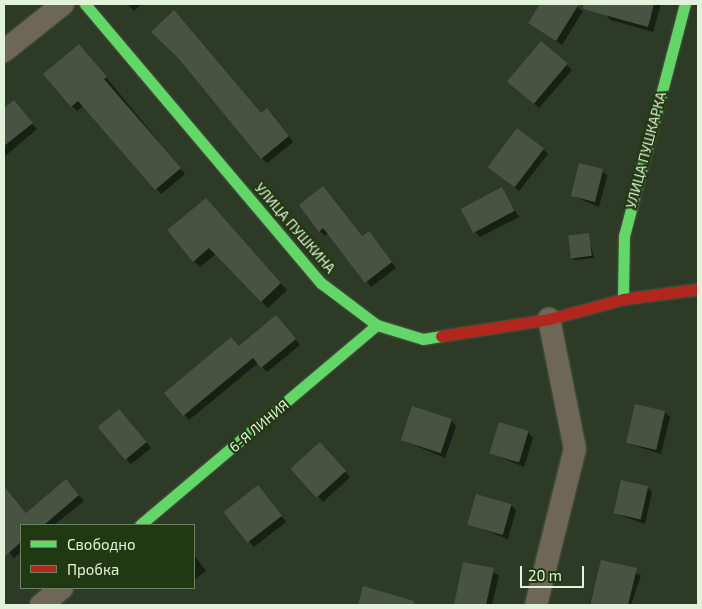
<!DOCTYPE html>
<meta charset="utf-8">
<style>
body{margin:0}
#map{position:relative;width:702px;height:609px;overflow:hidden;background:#2d3a25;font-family:"Exo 2",sans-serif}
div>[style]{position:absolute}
.shadow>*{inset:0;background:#0007}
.building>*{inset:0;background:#485342;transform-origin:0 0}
.roads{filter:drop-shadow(0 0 1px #4b5644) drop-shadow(0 0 1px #4b5644)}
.street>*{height:22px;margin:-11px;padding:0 11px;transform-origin:11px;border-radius:11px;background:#6e6756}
.fast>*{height:11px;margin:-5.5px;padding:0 5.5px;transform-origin:5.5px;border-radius:5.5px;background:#63d668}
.jam>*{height:11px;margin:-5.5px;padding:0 5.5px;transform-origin:5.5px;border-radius:5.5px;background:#b3261e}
span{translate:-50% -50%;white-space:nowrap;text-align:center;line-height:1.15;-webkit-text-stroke:4.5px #213912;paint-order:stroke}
.street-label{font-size:14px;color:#e3f2db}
.frame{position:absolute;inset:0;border:5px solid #e3f2db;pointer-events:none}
.legend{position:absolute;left:20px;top:524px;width:175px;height:65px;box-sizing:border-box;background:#213912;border:1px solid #6f8362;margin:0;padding:6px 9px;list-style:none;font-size:15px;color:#e3f2db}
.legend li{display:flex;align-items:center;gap:10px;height:25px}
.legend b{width:25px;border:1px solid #6f8362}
.scale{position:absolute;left:520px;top:566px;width:64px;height:22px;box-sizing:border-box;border:2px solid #e3f2db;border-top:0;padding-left:6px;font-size:15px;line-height:18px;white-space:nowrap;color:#e3f2db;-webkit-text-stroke:4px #213912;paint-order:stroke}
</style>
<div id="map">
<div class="shadow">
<i style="clip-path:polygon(127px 4px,142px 4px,134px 11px)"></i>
<i style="clip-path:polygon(541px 4px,573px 4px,583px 11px,562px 45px,529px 23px)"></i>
<i style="clip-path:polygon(609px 4px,661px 4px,653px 32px,611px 20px,606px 15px)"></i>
<i style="clip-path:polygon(84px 50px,185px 174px,161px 194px,83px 106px,77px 111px,72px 106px)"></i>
<i style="clip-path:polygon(567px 65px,572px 70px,539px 108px,513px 86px)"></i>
<i style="clip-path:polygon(14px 102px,37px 129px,4px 157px,4px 110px)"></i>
<i style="clip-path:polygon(261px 114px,272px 114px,293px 142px,267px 163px,262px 158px)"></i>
<i style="clip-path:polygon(543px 149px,548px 154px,519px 191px,495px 172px)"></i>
<i style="clip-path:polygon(602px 170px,607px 176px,599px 207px,571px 195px)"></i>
<i style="clip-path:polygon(323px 188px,363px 238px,374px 238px,396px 268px,371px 287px,328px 233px,325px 236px,320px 231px)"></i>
<i style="clip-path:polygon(502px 189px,519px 217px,480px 237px,475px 232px)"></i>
<i style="clip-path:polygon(212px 206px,287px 290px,268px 308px,216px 254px,200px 267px,194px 261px)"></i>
<i style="clip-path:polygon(588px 234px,594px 258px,574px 260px,572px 258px)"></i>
<i style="clip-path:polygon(281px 322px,300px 345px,267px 372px,258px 363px,189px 420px,166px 394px)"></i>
<i style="clip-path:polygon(665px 412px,670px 417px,661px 454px,627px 443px)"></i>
<i style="clip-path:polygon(124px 415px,151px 448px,131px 464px,126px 459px)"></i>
<i style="clip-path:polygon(451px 420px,456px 426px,445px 458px,402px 440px)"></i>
<i style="clip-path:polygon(528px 432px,533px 438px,524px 467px,491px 453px)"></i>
<i style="clip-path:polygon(325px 448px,350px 477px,323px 502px,292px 468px)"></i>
<i style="clip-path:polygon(4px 486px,27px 514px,71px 486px,84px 501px,54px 525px,21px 525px,21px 552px,14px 558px,4px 546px)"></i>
<i style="clip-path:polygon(647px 487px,652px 492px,645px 524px,614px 513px)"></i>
<i style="clip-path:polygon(263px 492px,286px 522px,254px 547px,226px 513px)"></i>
<i style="clip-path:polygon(511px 505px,516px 510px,508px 539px,468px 524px)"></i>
<i style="clip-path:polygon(194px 555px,206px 571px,194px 580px)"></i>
<i style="clip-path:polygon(602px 562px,641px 575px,631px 605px,589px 605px)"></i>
<i style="clip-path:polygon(464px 563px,499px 575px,492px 605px,455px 605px)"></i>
</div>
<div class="building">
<i style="clip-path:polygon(540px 4px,579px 4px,556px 41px,528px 23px)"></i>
<i style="clip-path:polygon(583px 4px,654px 4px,648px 27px,583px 9px)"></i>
<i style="clip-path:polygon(174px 10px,261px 113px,267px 108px,289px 136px,261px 159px,179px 59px,151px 32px)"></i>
<i style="left:541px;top:41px;width:35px;height:53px;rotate:40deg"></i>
<i style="clip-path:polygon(79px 44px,107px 77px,104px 79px,181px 168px,155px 190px,78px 101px,71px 107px,43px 74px)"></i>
<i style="clip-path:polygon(14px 100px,33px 123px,4px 146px,4px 108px)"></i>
<i style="left:517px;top:128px;width:34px;height:49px;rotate:37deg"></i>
<i style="left:579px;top:163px;width:25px;height:34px;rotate:14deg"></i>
<i style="clip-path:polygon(323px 186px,362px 236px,369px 231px,392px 262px,365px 283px,323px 228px,319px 232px,299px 205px)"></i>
<i style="left:502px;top:187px;width:27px;height:47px;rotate:62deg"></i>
<i style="clip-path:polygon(206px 198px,281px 283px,261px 302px,209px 248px,193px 262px,167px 230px)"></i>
<i style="left:589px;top:233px;width:23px;height:21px;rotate:83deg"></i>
<i style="clip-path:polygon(276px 315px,296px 339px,261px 368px,253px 358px,183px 416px,164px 393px,231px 337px,239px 346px)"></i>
<i style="left:635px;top:404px;width:31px;height:40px;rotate:13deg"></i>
<i style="left:412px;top:406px;width:42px;height:36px;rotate:18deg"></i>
<i style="left:119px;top:409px;width:43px;height:28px;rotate:50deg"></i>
<i style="left:499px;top:422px;width:31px;height:33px;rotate:17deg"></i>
<i style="left:320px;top:442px;width:39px;height:40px;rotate:48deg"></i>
<i style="clip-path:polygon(66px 479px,79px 495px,44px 525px,21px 525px,21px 542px,4px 557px,4px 486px,26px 513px)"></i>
<i style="left:621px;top:480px;width:28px;height:34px;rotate:13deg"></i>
<i style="left:258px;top:485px;width:39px;height:44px;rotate:52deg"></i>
<i style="left:476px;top:494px;width:37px;height:32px;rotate:16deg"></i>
<i style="clip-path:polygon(601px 560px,637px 568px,628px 605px,590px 605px)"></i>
<i style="clip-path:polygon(463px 562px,494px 568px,486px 605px,454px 605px)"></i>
<i style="clip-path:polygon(363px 586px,414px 601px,414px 605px,358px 605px)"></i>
</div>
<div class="roads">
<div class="street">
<i style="left:4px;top:51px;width:75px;rotate:-38.5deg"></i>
<i style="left:41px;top:605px;width:27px;rotate:-39deg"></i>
<i style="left:536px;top:605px;width:161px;rotate:-76deg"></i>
<i style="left:575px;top:449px;width:133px;rotate:-101.3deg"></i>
</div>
<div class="fast">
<i style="left:85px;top:4px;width:365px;rotate:49.8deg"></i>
<i style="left:321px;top:283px;width:70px;rotate:36.9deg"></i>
<i style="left:377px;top:325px;width:48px;rotate:16.9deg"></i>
<i style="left:423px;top:339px;width:18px;rotate:-9deg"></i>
<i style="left:623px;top:299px;width:63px;rotate:-89.1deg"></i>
<i style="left:624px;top:236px;width:240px;rotate:-75.3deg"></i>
<i style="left:140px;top:525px;width:310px;rotate:-40.2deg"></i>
</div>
<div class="jam">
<i style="left:441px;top:336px;width:109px;rotate:-8.9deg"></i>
<i style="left:549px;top:319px;width:77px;rotate:-15.1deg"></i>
<i style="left:623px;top:299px;width:76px;rotate:-7.6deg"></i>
</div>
</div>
<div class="street-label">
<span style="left:646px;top:150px;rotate:-75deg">УЛИЦА ПУШКАРКА</span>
<span style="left:295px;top:228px;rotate:49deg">УЛИЦА ПУШКИНА</span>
<span style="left:259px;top:426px;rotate:-40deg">6-Я ЛИНИЯ</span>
</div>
<div class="frame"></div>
<ul class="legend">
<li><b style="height:6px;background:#63d668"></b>Свободно</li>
<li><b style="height:6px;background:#b3261e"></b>Пробка</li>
</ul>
<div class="scale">20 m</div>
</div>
